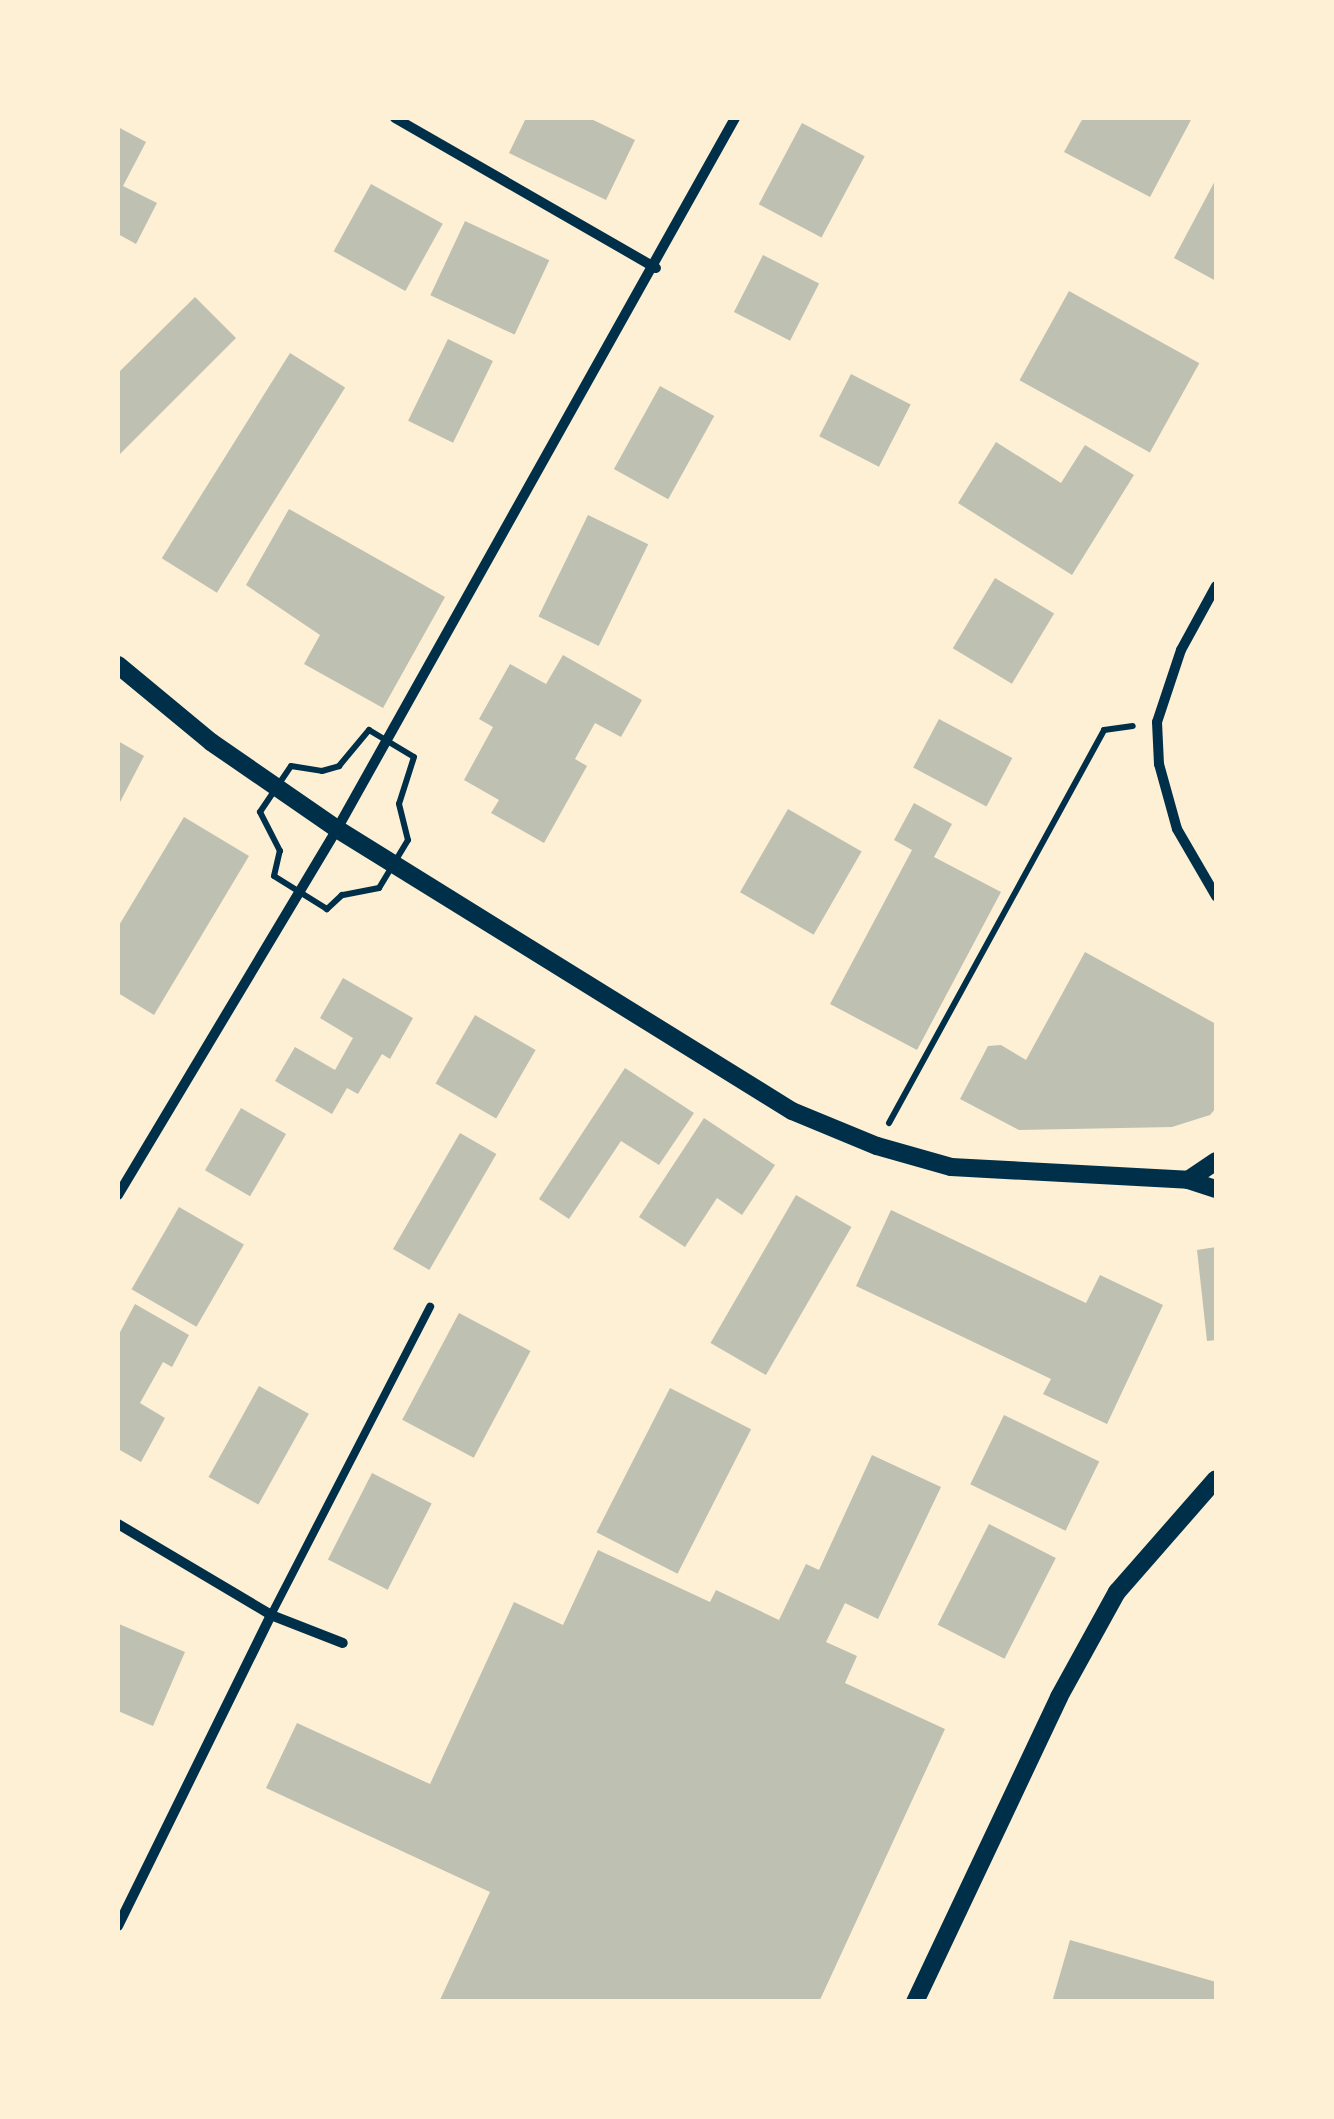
<!DOCTYPE html>
<style>
body{margin:0}
#map{position:relative;width:1334px;height:2119px;overflow:hidden;background:#fdf0d5;font-family:Signika,sans-serif}
div>[style]{position:absolute}
.building>*{inset:0;background:#bec0b2;transform-origin:0 0}
.path>*{height:6px;margin:-3px;padding:0 3px;transform-origin:3px;border-radius:3px;background:#003049}
.service>*{height:8px;margin:-4px;padding:0 4px;transform-origin:4px;border-radius:4px;background:#003049}
.minor>*{height:10px;margin:-5px;padding:0 5px;transform-origin:5px;border-radius:5px;background:#003049}
.tertiary>*{height:18px;margin:-9px;padding:0 9px;transform-origin:9px;border-radius:9px;background:#003049}
span{translate:-50% -50%;white-space:nowrap;text-align:center;line-height:1.15;-webkit-text-stroke:10px #fdf0d5;paint-order:stroke}
.frame{position:absolute;inset:0;border:120px solid #fdf0d5;pointer-events:none}
</style>
<div id="map">
<div class="building">
<i style="clip-path:polygon(526px 118px,589px 118px,635px 140px,606px 200px,509px 153px)"></i>
<i style="clip-path:polygon(1083px 118px,1192px 118px,1150px 197px,1064px 152px)"></i>
<i style="left:802px;top:123px;width:71px;height:92px;rotate:28deg"></i>
<i style="clip-path:polygon(118px 127px,146px 142px,123px 186px,157px 203px,136px 244px,118px 234px)"></i>
<i style="clip-path:polygon(1216px 179px,1216px 281px,1174px 258px)"></i>
<i style="left:371px;top:184px;width:82px;height:77px;rotate:29deg"></i>
<i style="left:465px;top:221px;width:93px;height:82px;rotate:25deg"></i>
<i style="left:763px;top:255px;width:63px;height:64px;rotate:27deg"></i>
<i style="left:1069px;top:291px;width:149px;height:102px;rotate:29deg"></i>
<i style="clip-path:polygon(195px 297px,236px 338px,118px 456px,118px 373px)"></i>
<i style="left:448px;top:339px;width:50px;height:91px;rotate:26deg"></i>
<i style="left:290px;top:353px;width:65px;height:242px;rotate:32deg"></i>
<i style="left:851px;top:374px;width:67px;height:70px;rotate:27deg"></i>
<i style="left:660px;top:386px;width:62px;height:95px;rotate:29deg"></i>
<i style="clip-path:polygon(996px 442px,1061px 483px,1085px 445px,1134px 475px,1072px 575px,958px 503px)"></i>
<i style="clip-path:polygon(289px 509px,445px 597px,383px 708px,304px 664px,320px 635px,246px 585px)"></i>
<i style="left:588px;top:515px;width:67px;height:113px;rotate:26deg"></i>
<i style="left:995px;top:578px;width:69px;height:82px;rotate:31deg"></i>
<i style="clip-path:polygon(563px 655px,642px 700px,621px 737px,595px 723px,575px 759px,587px 766px,544px 843px,491px 813px,499px 800px,464px 780px,493px 727px,479px 719px,510px 664px,546px 684px)"></i>
<i style="left:939px;top:719px;width:83px;height:55px;rotate:28deg"></i>
<i style="clip-path:polygon(118px 741px,144px 756px,118px 806px)"></i>
<i style="clip-path:polygon(914px 803px,952px 824px,934px 857px,1001px 892px,917px 1050px,830px 1004px,912px 850px,894px 840px)"></i>
<i style="left:788px;top:809px;width:85px;height:96px;rotate:30deg"></i>
<i style="clip-path:polygon(184px 817px,249px 856px,154px 1015px,118px 993px,118px 927px)"></i>
<i style="clip-path:polygon(1085px 952px,1216px 1024px,1216px 1108px,1210px 1115px,1172px 1127px,1019px 1130px,960px 1099px,988px 1046px,1001px 1045px,1026px 1060px)"></i>
<i style="clip-path:polygon(343px 978px,413px 1018px,390px 1059px,382px 1054px,358px 1094px,347px 1088px,332px 1114px,275px 1081px,295px 1047px,335px 1070px,353px 1038px,320px 1018px)"></i>
<i style="left:475px;top:1015px;width:70px;height:79px;rotate:30deg"></i>
<i style="clip-path:polygon(625px 1068px,694px 1113px,659px 1165px,621px 1141px,569px 1219px,539px 1199px)"></i>
<i style="left:241px;top:1108px;width:52px;height:72px;rotate:30deg"></i>
<i style="clip-path:polygon(704px 1118px,775px 1165px,742px 1215px,717px 1198px,685px 1247px,639px 1217px)"></i>
<i style="left:460px;top:1133px;width:42px;height:134px;rotate:30deg"></i>
<i style="left:796px;top:1195px;width:64px;height:171px;rotate:30deg"></i>
<i style="left:179px;top:1207px;width:75px;height:95px;rotate:30deg"></i>
<i style="clip-path:polygon(891px 1210px,1086px 1303px,1100px 1275px,1163px 1305px,1107px 1424px,1043px 1394px,1051px 1379px,856px 1286px)"></i>
<i style="clip-path:polygon(1216px 1247px,1216px 1340px,1207px 1341px,1197px 1250px)"></i>
<i style="clip-path:polygon(135px 1304px,189px 1335px,172px 1367px,163px 1362px,140px 1403px,165px 1418px,141px 1462px,118px 1449px,118px 1336px)"></i>
<i style="left:459px;top:1313px;width:81px;height:121px;rotate:28deg"></i>
<i style="left:259px;top:1386px;width:57px;height:104px;rotate:29deg"></i>
<i style="left:670px;top:1388px;width:91px;height:162px;rotate:27deg"></i>
<i style="left:1004px;top:1415px;width:106px;height:77px;rotate:26deg"></i>
<i style="clip-path:polygon(872px 1455px,941px 1487px,878px 1619px,845px 1603px,826px 1642px,857px 1656px,845px 1683px,945px 1729px,819px 2002px,439px 2002px,490px 1892px,266px 1788px,297px 1723px,430px 1784px,514px 1602px,563px 1625px,598px 1550px,710px 1602px,716px 1590px,779px 1620px,806px 1564px,819px 1570px)"></i>
<i style="left:372px;top:1473px;width:67px;height:97px;rotate:27deg"></i>
<i style="left:989px;top:1524px;width:75px;height:113px;rotate:27deg"></i>
<i style="clip-path:polygon(119px 1624px,185px 1652px,153px 1726px,118px 1711px)"></i>
<i style="clip-path:polygon(1070px 1940px,1216px 1982px,1216px 2002px,1052px 2002px)"></i>
</div>
<div class="path">
<i style="left:369px;top:730px;width:52px;rotate:31deg"></i>
<i style="left:414px;top:757px;width:49px;rotate:107.7deg"></i>
<i style="left:399px;top:804px;width:37px;rotate:76deg"></i>
<i style="left:408px;top:840px;width:56px;rotate:121.1deg"></i>
<i style="left:379px;top:888px;width:38px;rotate:169deg"></i>
<i style="left:342px;top:895px;width:21px;rotate:137deg"></i>
<i style="left:327px;top:909px;width:62px;rotate:-148.1deg"></i>
<i style="left:274px;top:876px;width:26px;rotate:-77deg"></i>
<i style="left:280px;top:851px;width:44px;rotate:-117.1deg"></i>
<i style="left:260px;top:812px;width:55px;rotate:-56deg"></i>
<i style="left:291px;top:766px;width:31px;rotate:9deg"></i>
<i style="left:322px;top:771px;width:18px;rotate:-16deg"></i>
<i style="left:339px;top:766px;width:47px;rotate:-50.2deg"></i>
<i style="left:889px;top:1123px;width:448px;rotate:-61.3deg"></i>
<i style="left:1104px;top:730px;width:29px;rotate:-8deg"></i>
</div>
<div class="service">
<i style="left:271px;top:1615px;width:347px;rotate:-62.7deg"></i>
</div>
<div class="minor">
<i style="left:395px;top:118px;width:301px;rotate:29.9deg"></i>
<i style="left:1216px;top:586px;width:73px;rotate:118.7deg"></i>
<i style="left:1181px;top:650px;width:76px;rotate:108.4deg"></i>
<i style="left:1157px;top:722px;width:42px;rotate:87.3deg"></i>
<i style="left:1159px;top:764px;width:67px;rotate:74.5deg"></i>
<i style="left:1177px;top:829px;width:78px;rotate:59.8deg"></i>
<i style="left:118px;top:1195px;width:427px;rotate:-59.1deg"></i>
<i style="left:337px;top:829px;width:815px;rotate:-60.76deg"></i>
<i style="left:118px;top:1524px;width:178px;rotate:30.7deg"></i>
<i style="left:271px;top:1615px;width:77px;rotate:21.3deg"></i>
<i style="left:118px;top:1926px;width:347px;rotate:-63.8deg"></i>
</div>
<div class="tertiary">
<i style="left:118px;top:665px;width:121px;rotate:39.6deg"></i>
<i style="left:211px;top:742px;width:153px;rotate:34.6deg"></i>
<i style="left:337px;top:829px;width:535px;rotate:31.79deg"></i>
<i style="left:792px;top:1111px;width:92px;rotate:22.4deg"></i>
<i style="left:877px;top:1146px;width:77px;rotate:15.8deg"></i>
<i style="left:951px;top:1167px;width:237px;rotate:3.1deg"></i>
<i style="left:1188px;top:1180px;width:29px;rotate:18deg"></i>
<i style="left:1188px;top:1180px;width:34px;rotate:-34deg"></i>
<i style="left:915px;top:2002px;width:337px;rotate:-64.7deg"></i>
<i style="left:1059px;top:1697px;width:120px;rotate:-61.1deg"></i>
<i style="left:1117px;top:1592px;width:150px;rotate:-48.8deg"></i>
</div>
<div class="frame"></div>
</div>
